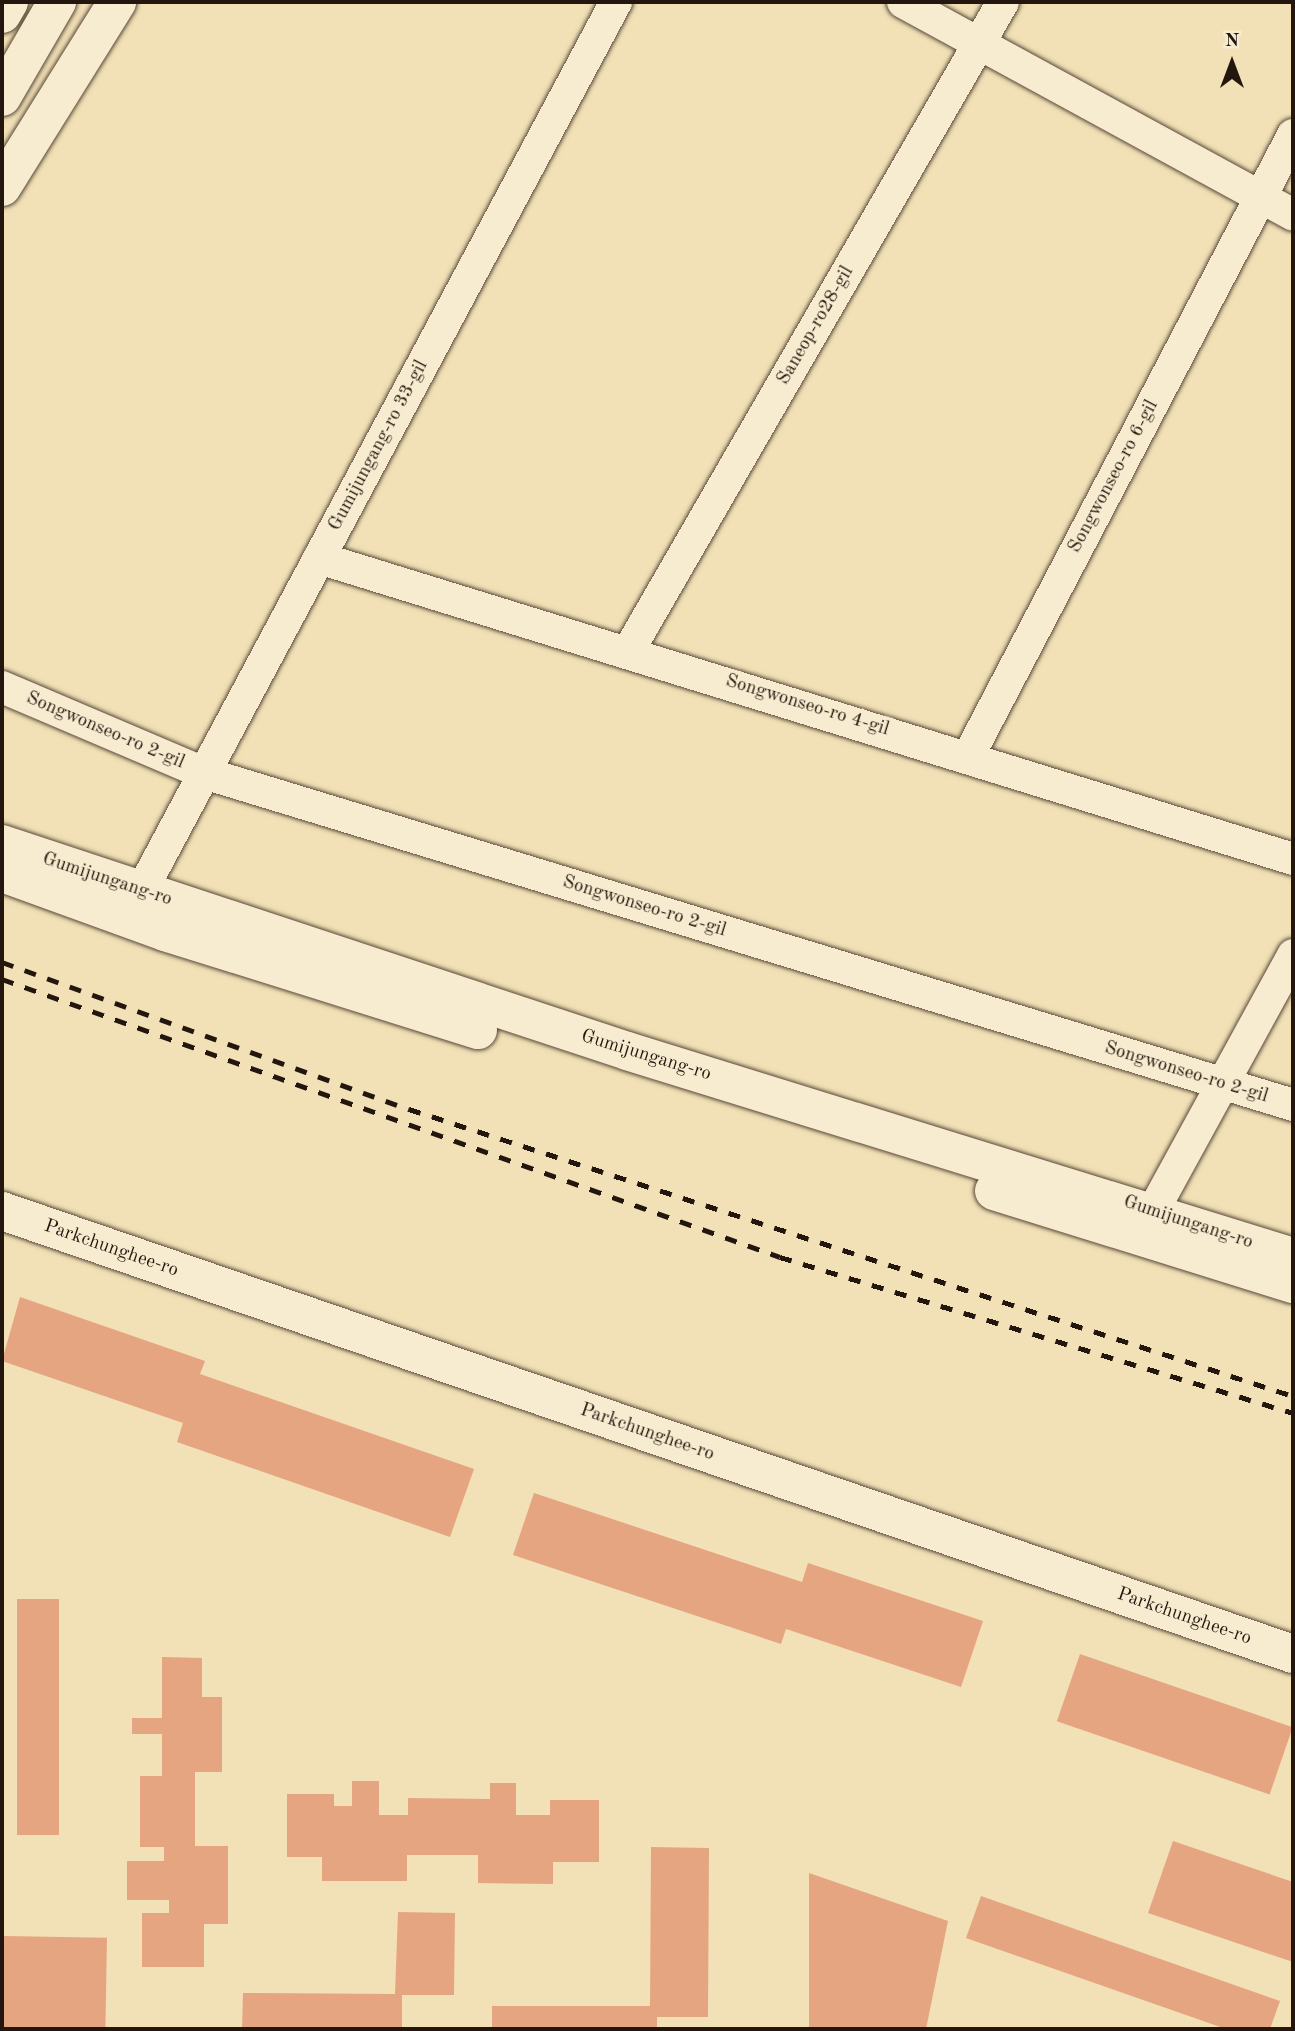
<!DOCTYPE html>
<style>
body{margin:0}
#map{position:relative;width:1295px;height:2031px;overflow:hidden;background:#f2e0b6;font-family:"Old Standard TT",serif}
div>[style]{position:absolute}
.building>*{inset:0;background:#e5a581;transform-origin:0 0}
.roads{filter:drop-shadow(0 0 2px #574838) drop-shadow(0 0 2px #574838)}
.street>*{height:32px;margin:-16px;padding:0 16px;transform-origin:16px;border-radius:16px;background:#f7ebd0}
.secondary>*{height:38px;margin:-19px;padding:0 19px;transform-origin:19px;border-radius:19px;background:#f7ebd0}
.rail>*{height:5px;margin-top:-2.5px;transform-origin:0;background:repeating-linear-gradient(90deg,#23160e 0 12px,transparent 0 24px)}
span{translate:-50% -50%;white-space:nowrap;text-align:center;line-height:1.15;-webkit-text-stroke:7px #f7ebd0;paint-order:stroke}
.street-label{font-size:19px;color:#23160e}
.frame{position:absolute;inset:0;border:4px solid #23160e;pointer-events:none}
.north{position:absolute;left:1197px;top:28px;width:70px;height:70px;-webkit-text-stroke:5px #f7ebd0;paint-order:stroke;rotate:0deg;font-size:19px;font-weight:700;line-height:28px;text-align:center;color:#23160e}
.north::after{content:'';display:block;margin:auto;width:24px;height:32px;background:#23160e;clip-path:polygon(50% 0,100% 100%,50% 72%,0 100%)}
</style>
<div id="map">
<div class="building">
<i style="clip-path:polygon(20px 1297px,205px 1361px,200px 1374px,474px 1469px,450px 1537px,177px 1442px,183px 1423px,2px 1361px)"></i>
<i style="clip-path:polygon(534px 1493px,802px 1582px,808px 1563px,983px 1621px,961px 1687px,786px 1629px,781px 1644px,513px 1555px)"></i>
<i style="left:17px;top:1599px;width:42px;height:236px"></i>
<i style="left:1080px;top:1654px;width:225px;height:71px;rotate:19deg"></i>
<i style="clip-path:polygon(162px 1657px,202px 1658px,202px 1697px,222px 1697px,222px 1772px,195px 1772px,195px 1846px,228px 1846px,228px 1924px,204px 1924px,204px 1967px,142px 1967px,142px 1913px,169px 1913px,169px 1900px,127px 1900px,127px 1861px,164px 1861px,164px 1847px,140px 1847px,140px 1776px,162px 1776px,162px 1734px,132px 1734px,132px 1718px,162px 1718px)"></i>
<i style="clip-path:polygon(352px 1781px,379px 1781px,379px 1815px,408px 1815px,408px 1798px,490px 1799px,490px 1783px,516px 1783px,516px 1815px,550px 1815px,550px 1800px,599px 1800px,599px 1862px,553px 1862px,553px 1884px,478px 1883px,478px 1855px,407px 1855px,407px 1881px,322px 1881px,322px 1857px,287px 1857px,287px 1794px,334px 1794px,334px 1806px,352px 1806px)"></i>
<i style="clip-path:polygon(1173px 1841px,1293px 1882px,1293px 1962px,1148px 1913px)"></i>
<i style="clip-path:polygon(651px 1847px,709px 1848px,708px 2017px,657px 2017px,657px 2029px,492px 2029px,492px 2006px,650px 2006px)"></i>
<i style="clip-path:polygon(809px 1873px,948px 1921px,926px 2029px,809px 2029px)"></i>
<i style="clip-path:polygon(981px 1896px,1280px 2001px,1270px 2029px,1226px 2029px,966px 1938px)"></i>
<i style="clip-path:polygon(398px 1912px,455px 1913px,454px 1995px,402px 1995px,402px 2029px,242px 2029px,243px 1993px,395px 1994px)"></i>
<i style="left:2px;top:1936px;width:105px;height:93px;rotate:1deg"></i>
</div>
<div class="roads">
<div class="street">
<i style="left:903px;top:2px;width:444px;rotate:28.6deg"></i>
<i style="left:319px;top:558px;width:1019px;rotate:17.17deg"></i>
<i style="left:629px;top:650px;width:748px;rotate:-60.01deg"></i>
<i style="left:2px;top:687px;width:220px;rotate:23.1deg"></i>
<i style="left:204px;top:773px;width:1138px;rotate:16.95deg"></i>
<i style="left:968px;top:757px;width:702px;rotate:-62.41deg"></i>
<i style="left:142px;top:890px;width:1007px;rotate:-61.91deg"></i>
<i style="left:1153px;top:1211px;width:292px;rotate:-61.3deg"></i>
</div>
<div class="secondary">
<i style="left:2px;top:14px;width:14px;rotate:-60deg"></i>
<i style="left:2px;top:97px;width:110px;rotate:-59.9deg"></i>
<i style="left:2px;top:187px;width:218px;rotate:-58.1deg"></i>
<i style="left:2px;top:844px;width:658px;rotate:18.32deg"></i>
<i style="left:627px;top:1051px;width:697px;rotate:17.19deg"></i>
<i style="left:2px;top:873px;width:173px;rotate:19.9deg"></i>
<i style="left:165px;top:932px;width:328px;rotate:17.4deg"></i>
<i style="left:994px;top:1191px;width:313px;rotate:17.3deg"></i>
<i style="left:2px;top:1211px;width:1365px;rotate:18.94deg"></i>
</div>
</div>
<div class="rail">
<i style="left:2px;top:962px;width:433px;rotate:19.9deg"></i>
<i style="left:409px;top:1109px;width:929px;rotate:17.99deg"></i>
<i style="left:2px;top:979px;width:826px;rotate:19.66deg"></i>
<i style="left:780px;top:1257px;width:536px;rotate:16.91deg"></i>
</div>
<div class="street-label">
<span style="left:816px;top:326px;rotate:-60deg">Saneop-ro28-gil</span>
<span style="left:379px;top:446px;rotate:-62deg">Gumijungang-ro 33-gil</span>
<span style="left:1114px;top:477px;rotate:-62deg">Songwonseo-ro 6-gil</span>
<span style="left:807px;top:706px;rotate:17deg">Songwonseo-ro 4-gil</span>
<span style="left:105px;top:731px;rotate:23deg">Songwonseo-ro 2-gil</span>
<span style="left:107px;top:880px;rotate:18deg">Gumijungang-ro</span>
<span style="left:644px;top:907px;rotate:17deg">Songwonseo-ro 2-gil</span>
<span style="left:646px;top:1056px;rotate:17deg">Gumijungang-ro</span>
<span style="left:1186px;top:1073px;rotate:17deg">Songwonseo-ro 2-gil</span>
<span style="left:1188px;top:1223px;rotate:18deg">Gumijungang-ro</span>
<span style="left:111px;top:1249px;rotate:19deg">Parkchunghee-ro</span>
<span style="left:647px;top:1433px;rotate:19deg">Parkchunghee-ro</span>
<span style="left:1184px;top:1617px;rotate:19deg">Parkchunghee-ro</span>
</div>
<div class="frame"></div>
<div class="north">N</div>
</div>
